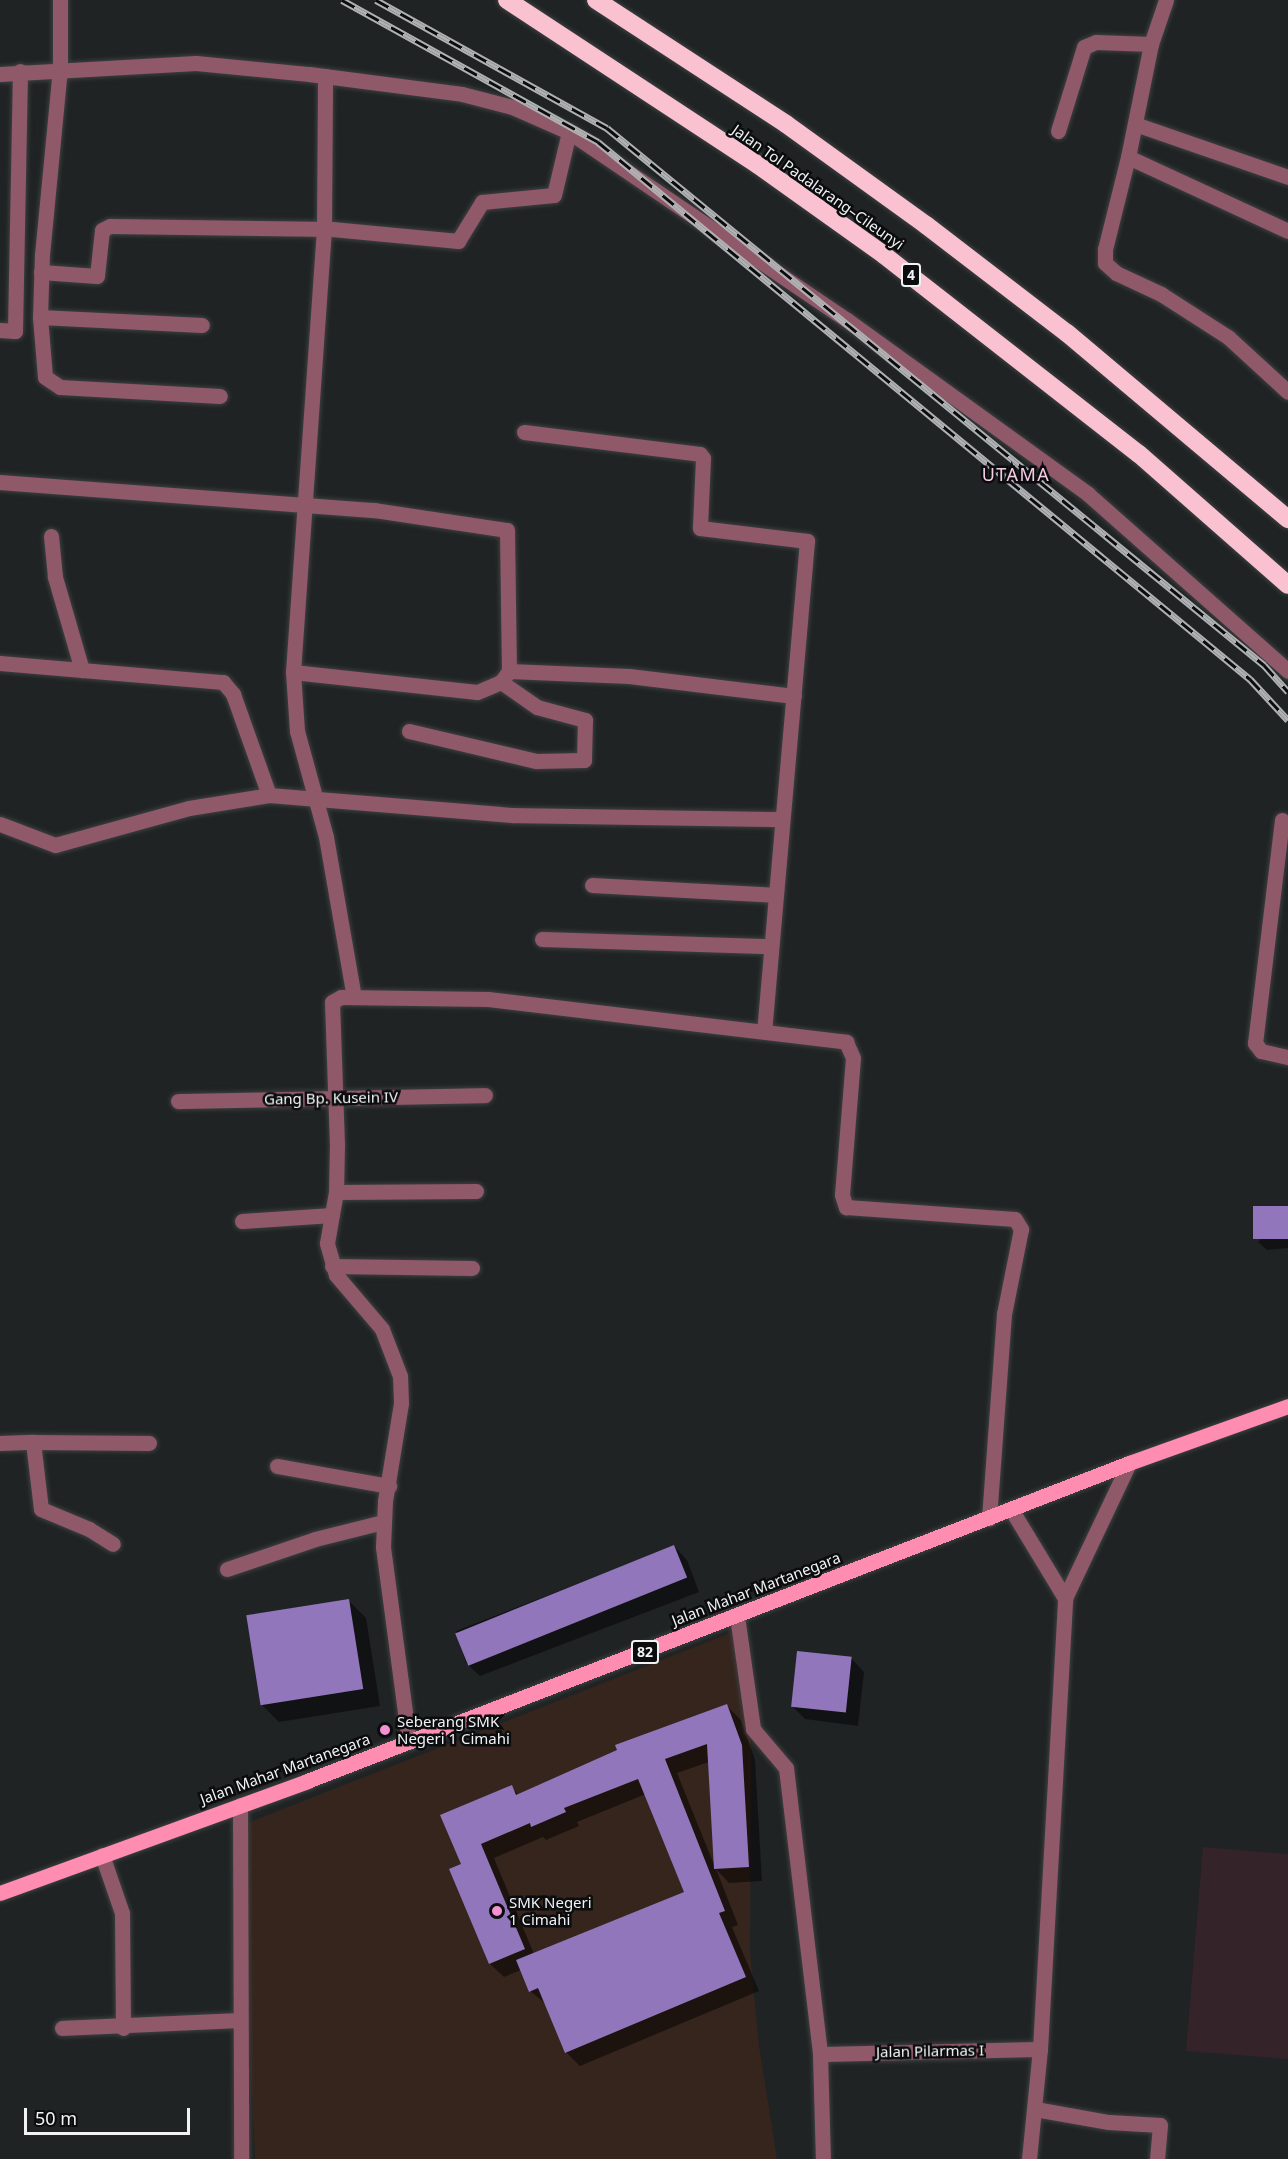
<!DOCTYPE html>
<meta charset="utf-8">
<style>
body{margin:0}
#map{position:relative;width:1288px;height:2159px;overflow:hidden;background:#202324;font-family:"Noto Sans",sans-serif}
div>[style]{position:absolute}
.commercial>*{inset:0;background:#35232a}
.education>*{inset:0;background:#36251d}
.shadow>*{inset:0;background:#0007}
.building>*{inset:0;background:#9276bc;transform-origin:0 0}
.roads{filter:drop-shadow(0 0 2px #3d4041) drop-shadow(0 0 2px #3d4041)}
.minor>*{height:15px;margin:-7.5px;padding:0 7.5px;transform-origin:7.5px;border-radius:7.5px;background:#905969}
.major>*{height:15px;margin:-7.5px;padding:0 7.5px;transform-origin:7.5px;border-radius:7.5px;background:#ff8db1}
.highway>*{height:18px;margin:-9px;padding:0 9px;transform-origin:9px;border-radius:9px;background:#fac2d1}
.rail>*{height:7px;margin-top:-3.5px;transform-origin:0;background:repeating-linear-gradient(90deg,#0b0c0d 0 14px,#afb1b3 0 28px);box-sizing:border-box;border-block:2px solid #afb1b3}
.dots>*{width:16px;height:16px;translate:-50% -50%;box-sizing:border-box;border:3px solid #0b0c0d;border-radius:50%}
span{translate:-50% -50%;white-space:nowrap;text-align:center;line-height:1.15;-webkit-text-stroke:5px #0b0c0d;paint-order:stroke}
.shield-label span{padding:2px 4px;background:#0b0c0d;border:2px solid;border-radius:4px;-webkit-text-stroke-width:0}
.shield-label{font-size:14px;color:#f0f2f4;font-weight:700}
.street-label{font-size:15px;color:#f0f2f4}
.poi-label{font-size:15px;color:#f0f2f4}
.left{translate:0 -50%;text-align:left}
.quarter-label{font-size:18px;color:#f6cbe6;letter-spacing:1.5px}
.scale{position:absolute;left:24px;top:2108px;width:166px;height:27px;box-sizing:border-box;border:3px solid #f0f2f4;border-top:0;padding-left:8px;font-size:18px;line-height:21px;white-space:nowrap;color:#f0f2f4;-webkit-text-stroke:4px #0b0c0d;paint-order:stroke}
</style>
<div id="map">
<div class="commercial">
<i style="clip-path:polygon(1203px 1847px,1288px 1854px,1288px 2059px,1186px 2051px)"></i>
</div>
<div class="education">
<i style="clip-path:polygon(735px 1631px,751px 1732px,750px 1952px,759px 2046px,777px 2159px,255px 2159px,240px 1826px)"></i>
</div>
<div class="shadow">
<i style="clip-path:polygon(1288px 1207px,1288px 1248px,1267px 1250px,1258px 1242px)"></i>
<i style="clip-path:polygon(674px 1546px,687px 1560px,699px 1592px,480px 1676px,466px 1663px,456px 1631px)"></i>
<i style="clip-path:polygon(349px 1601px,366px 1618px,380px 1706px,279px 1722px,261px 1704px)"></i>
<i style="clip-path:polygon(851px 1658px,864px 1672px,858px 1726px,805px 1719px,792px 1706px)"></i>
<i style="clip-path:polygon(evenodd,727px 1706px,741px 1720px,755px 1760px,762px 1881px,729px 1883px,716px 1869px,738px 1925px,732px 1927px,759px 1991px,580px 2066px,566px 2052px,546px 2004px,530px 1991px,521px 1970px,504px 1977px,490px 1964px,451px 1870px,463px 1865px,511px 1787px,519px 1795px,727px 1706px,709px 1762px,715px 1867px,677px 1773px,709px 1762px,727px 1706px,646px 1794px,686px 1893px,534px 1954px,494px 1858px,543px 1837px,546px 1840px,579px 1826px,577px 1822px,646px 1794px)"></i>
</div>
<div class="building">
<i style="left:1288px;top:1206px;width:33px;height:35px;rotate:90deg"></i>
<i style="left:674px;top:1545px;width:35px;height:236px;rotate:68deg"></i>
<i style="left:349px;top:1599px;width:91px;height:104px;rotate:81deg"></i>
<i style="left:797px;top:1651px;width:55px;height:56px;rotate:6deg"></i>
<i style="clip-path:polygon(727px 1704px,742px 1745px,749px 1867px,714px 1869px,707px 1744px,665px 1759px,725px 1911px,719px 1913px,746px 1977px,565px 2053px,538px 1988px,529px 1992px,516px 1960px,684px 1892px,638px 1779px,564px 1808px,566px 1812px,531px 1827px,530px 1823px,481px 1844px,525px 1949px,489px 1964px,449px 1869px,461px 1864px,440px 1815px,512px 1785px,516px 1795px,617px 1750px,615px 1745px)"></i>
</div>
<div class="roads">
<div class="minor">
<i style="left:60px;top:0;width:68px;rotate:90deg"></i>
<i style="left:60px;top:68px;width:187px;rotate:95.5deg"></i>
<i style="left:42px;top:254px;width:63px;rotate:91.8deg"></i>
<i style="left:40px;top:317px;width:60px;rotate:85.2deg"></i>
<i style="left:45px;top:377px;width:18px;rotate:34deg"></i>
<i style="left:60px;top:387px;width:160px;rotate:3.2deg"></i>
<i style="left:1166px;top:0;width:46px;rotate:108.8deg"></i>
<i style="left:1151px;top:44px;width:115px;rotate:101.5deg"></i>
<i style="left:1128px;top:157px;width:95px;rotate:104deg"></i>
<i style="left:1105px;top:249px;width:14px;rotate:90deg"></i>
<i style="left:1105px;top:263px;width:15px;rotate:42deg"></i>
<i style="left:1116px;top:273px;width:50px;rotate:25deg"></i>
<i style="left:1161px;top:294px;width:80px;rotate:32.7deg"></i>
<i style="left:1228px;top:337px;width:81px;rotate:42.5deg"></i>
<i style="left:0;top:74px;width:196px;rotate:-3.2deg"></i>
<i style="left:196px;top:63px;width:114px;rotate:5.6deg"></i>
<i style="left:309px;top:74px;width:154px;rotate:7.4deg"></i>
<i style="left:462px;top:94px;width:52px;rotate:14.6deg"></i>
<i style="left:512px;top:107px;width:62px;rotate:23.7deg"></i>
<i style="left:569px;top:132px;width:336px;rotate:34.1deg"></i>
<i style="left:847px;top:320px;width:297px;rotate:35.8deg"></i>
<i style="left:1088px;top:494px;width:267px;rotate:41.5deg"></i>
<i style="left:1135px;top:124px;width:162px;rotate:19.1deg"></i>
<i style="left:1058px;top:131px;width:88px;rotate:-72.8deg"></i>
<i style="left:1084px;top:47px;width:13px;rotate:-23deg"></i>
<i style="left:1096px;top:42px;width:55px;rotate:2.1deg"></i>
<i style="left:1128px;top:157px;width:176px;rotate:24.8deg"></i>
<i style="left:41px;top:272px;width:56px;rotate:4.1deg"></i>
<i style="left:97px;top:276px;width:46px;rotate:-83.8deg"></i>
<i style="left:102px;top:230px;width:9px;rotate:-27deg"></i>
<i style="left:110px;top:226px;width:222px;rotate:0.8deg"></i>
<i style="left:332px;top:229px;width:127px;rotate:5.4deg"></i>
<i style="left:458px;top:241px;width:46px;rotate:-58.4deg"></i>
<i style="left:482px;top:202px;width:72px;rotate:-5.6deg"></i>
<i style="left:554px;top:195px;width:65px;rotate:-76.6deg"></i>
<i style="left:40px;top:317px;width:162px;rotate:2.8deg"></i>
<i style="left:0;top:330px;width:15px;rotate:4deg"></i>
<i style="left:15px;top:331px;width:260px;rotate:-88.9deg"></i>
<i style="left:524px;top:432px;width:177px;rotate:7.1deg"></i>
<i style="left:700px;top:454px;width:5px;rotate:53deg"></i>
<i style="left:703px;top:458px;width:70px;rotate:92.5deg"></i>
<i style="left:700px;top:528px;width:108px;rotate:6.9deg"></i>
<i style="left:807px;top:541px;width:492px;rotate:95deg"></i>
<i style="left:0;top:482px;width:375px;rotate:4.3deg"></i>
<i style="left:374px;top:510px;width:134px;rotate:8.6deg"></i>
<i style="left:507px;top:530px;width:141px;rotate:89.2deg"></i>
<i style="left:509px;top:671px;width:14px;rotate:126deg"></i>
<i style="left:501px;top:682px;width:26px;rotate:157deg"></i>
<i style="left:477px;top:692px;width:185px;rotate:-173.8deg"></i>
<i style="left:293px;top:672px;width:59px;rotate:86.1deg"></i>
<i style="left:297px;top:731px;width:110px;rotate:74.7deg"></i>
<i style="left:326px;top:837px;width:162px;rotate:80.1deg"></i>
<i style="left:51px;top:536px;width:41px;rotate:84.4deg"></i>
<i style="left:55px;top:577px;width:97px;rotate:73.8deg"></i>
<i style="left:0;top:663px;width:224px;rotate:4.9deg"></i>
<i style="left:223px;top:682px;width:16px;rotate:50deg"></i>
<i style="left:233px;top:694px;width:107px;rotate:70.4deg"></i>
<i style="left:509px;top:671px;width:120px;rotate:2.4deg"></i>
<i style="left:629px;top:676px;width:166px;rotate:6.9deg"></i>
<i style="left:293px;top:672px;width:444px;rotate:-86deg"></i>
<i style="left:324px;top:229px;width:153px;rotate:-89.6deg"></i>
<i style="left:409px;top:731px;width:130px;rotate:13.3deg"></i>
<i style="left:536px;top:761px;width:48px;rotate:-1.2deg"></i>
<i style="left:584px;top:760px;width:40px;rotate:-88.6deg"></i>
<i style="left:585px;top:720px;width:50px;rotate:-164.8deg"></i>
<i style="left:537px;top:707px;width:44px;rotate:-145.2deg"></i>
<i style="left:1282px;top:820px;width:225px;rotate:96.9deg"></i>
<i style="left:1255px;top:1043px;width:10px;rotate:53deg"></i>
<i style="left:1261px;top:1051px;width:28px;rotate:13deg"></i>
<i style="left:0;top:824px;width:59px;rotate:20.9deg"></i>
<i style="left:55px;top:845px;width:139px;rotate:-15.4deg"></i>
<i style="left:189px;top:808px;width:81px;rotate:-9.2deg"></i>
<i style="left:269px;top:795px;width:246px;rotate:4.7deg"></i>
<i style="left:514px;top:815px;width:266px;rotate:0.9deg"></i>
<i style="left:592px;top:885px;width:182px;rotate:3.1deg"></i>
<i style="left:542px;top:939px;width:228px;rotate:1.8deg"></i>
<i style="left:178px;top:1101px;width:307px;rotate:-1.1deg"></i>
<i style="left:336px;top:1192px;width:140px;rotate:-0.4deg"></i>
<i style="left:242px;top:1221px;width:90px;rotate:-3.8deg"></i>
<i style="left:332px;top:1266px;width:140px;rotate:0.8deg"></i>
<i style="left:33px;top:1442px;width:116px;rotate:0.5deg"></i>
<i style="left:0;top:1443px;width:33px;rotate:-2deg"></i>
<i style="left:33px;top:1442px;width:67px;rotate:83.2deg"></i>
<i style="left:41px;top:1509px;width:52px;rotate:22.6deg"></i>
<i style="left:89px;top:1529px;width:28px;rotate:32deg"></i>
<i style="left:277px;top:1466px;width:114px;rotate:10.1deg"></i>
<i style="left:1011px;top:1509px;width:104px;rotate:58.8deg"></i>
<i style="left:227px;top:1569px;width:93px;rotate:-18.8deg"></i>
<i style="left:315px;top:1539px;width:70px;rotate:-14deg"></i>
<i style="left:737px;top:1616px;width:114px;rotate:81.9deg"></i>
<i style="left:753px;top:1729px;width:51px;rotate:49.8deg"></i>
<i style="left:786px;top:1768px;width:288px;rotate:83.2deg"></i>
<i style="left:820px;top:2054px;width:105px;rotate:88.4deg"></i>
<i style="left:409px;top:1742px;width:197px;rotate:-97.6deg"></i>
<i style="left:383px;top:1547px;width:46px;rotate:-87.5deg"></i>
<i style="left:385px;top:1501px;width:99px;rotate:-80.7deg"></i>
<i style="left:401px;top:1403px;width:27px;rotate:-92deg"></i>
<i style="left:400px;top:1376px;width:50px;rotate:-111deg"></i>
<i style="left:382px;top:1329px;width:71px;rotate:-130.4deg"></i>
<i style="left:336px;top:1275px;width:33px;rotate:-106deg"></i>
<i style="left:327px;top:1243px;width:52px;rotate:-80deg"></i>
<i style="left:336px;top:1192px;width:47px;rotate:-88.8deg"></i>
<i style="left:337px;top:1145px;width:143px;rotate:-92deg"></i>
<i style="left:332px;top:1002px;width:10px;rotate:-29deg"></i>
<i style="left:341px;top:997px;width:147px;rotate:0.8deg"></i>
<i style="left:488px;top:999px;width:361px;rotate:6.8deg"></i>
<i style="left:846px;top:1042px;width:17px;rotate:66deg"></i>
<i style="left:853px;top:1058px;width:137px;rotate:94.6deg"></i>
<i style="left:842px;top:1195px;width:13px;rotate:72deg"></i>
<i style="left:846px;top:1207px;width:169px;rotate:4.1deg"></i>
<i style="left:1015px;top:1219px;width:12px;rotate:59deg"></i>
<i style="left:1021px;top:1229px;width:87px;rotate:101.3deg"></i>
<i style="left:1004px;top:1314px;width:205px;rotate:94.2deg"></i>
<i style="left:240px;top:1805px;width:354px;rotate:89.8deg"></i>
<i style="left:102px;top:1855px;width:61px;rotate:71deg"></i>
<i style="left:122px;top:1913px;width:115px;rotate:89.5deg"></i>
<i style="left:62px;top:2028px;width:176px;rotate:-2.6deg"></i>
<i style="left:820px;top:2054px;width:220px;rotate:-1.3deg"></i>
<i style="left:1035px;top:2109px;width:75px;rotate:10deg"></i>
<i style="left:1109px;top:2122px;width:51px;rotate:3.4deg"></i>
<i style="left:1160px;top:2125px;width:34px;rotate:95deg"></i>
<i style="left:1029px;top:2159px;width:111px;rotate:-84.3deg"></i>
<i style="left:1040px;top:2049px;width:452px;rotate:-86.8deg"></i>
<i style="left:1065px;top:1598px;width:149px;rotate:-64.6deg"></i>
</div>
<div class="major">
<i style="left:0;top:1893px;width:327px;rotate:-20deg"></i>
<i style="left:307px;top:1781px;width:881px;rotate:-21.15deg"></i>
<i style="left:1129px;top:1463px;width:169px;rotate:-19.7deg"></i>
</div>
<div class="highway">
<i style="left:507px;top:0;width:300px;rotate:33.3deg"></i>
<i style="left:758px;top:165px;width:155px;rotate:35.5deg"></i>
<i style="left:884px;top:255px;width:323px;rotate:38deg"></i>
<i style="left:1139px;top:454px;width:198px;rotate:41.3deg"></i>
<i style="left:596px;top:0;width:227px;rotate:33.1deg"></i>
<i style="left:786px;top:124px;width:173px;rotate:35.8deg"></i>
<i style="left:926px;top:225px;width:178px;rotate:37.5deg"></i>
<i style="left:1067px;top:333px;width:289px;rotate:40.1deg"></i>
</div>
</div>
<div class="rail">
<i style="left:342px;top:0;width:293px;rotate:29deg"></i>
<i style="left:598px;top:142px;width:845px;rotate:39.48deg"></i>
<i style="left:1250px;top:679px;width:56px;rotate:47.2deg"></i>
<i style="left:376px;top:0;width:264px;rotate:29deg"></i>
<i style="left:607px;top:128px;width:849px;rotate:39.26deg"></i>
<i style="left:1264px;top:665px;width:36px;rotate:48deg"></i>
</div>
<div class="dots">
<i style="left:385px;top:1730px;background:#f491d3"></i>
<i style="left:497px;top:1911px;background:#f491d3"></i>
</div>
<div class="shield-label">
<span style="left:911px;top:275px">4</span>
<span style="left:645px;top:1652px">82</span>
</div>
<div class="street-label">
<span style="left:818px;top:187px;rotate:35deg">Jalan Tol Padalarang–Cileunyi</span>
<span style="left:331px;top:1098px;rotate:-1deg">Gang Bp. Kusein IV</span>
<span style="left:756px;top:1589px;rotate:-21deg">Jalan Mahar Martanegara</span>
<span style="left:285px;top:1769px;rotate:-20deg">Jalan Mahar Martanegara</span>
<span style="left:930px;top:2051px;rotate:-1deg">Jalan Pilarmas I</span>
</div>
<div class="poi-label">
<span class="left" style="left:397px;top:1730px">Seberang SMK<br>Negeri 1 Cimahi</span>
<span class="left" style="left:509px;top:1911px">SMK Negeri<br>1 Cimahi</span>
</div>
<div class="quarter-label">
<span style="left:1016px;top:474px">UTAMA</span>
</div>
<div class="scale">50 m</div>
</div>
